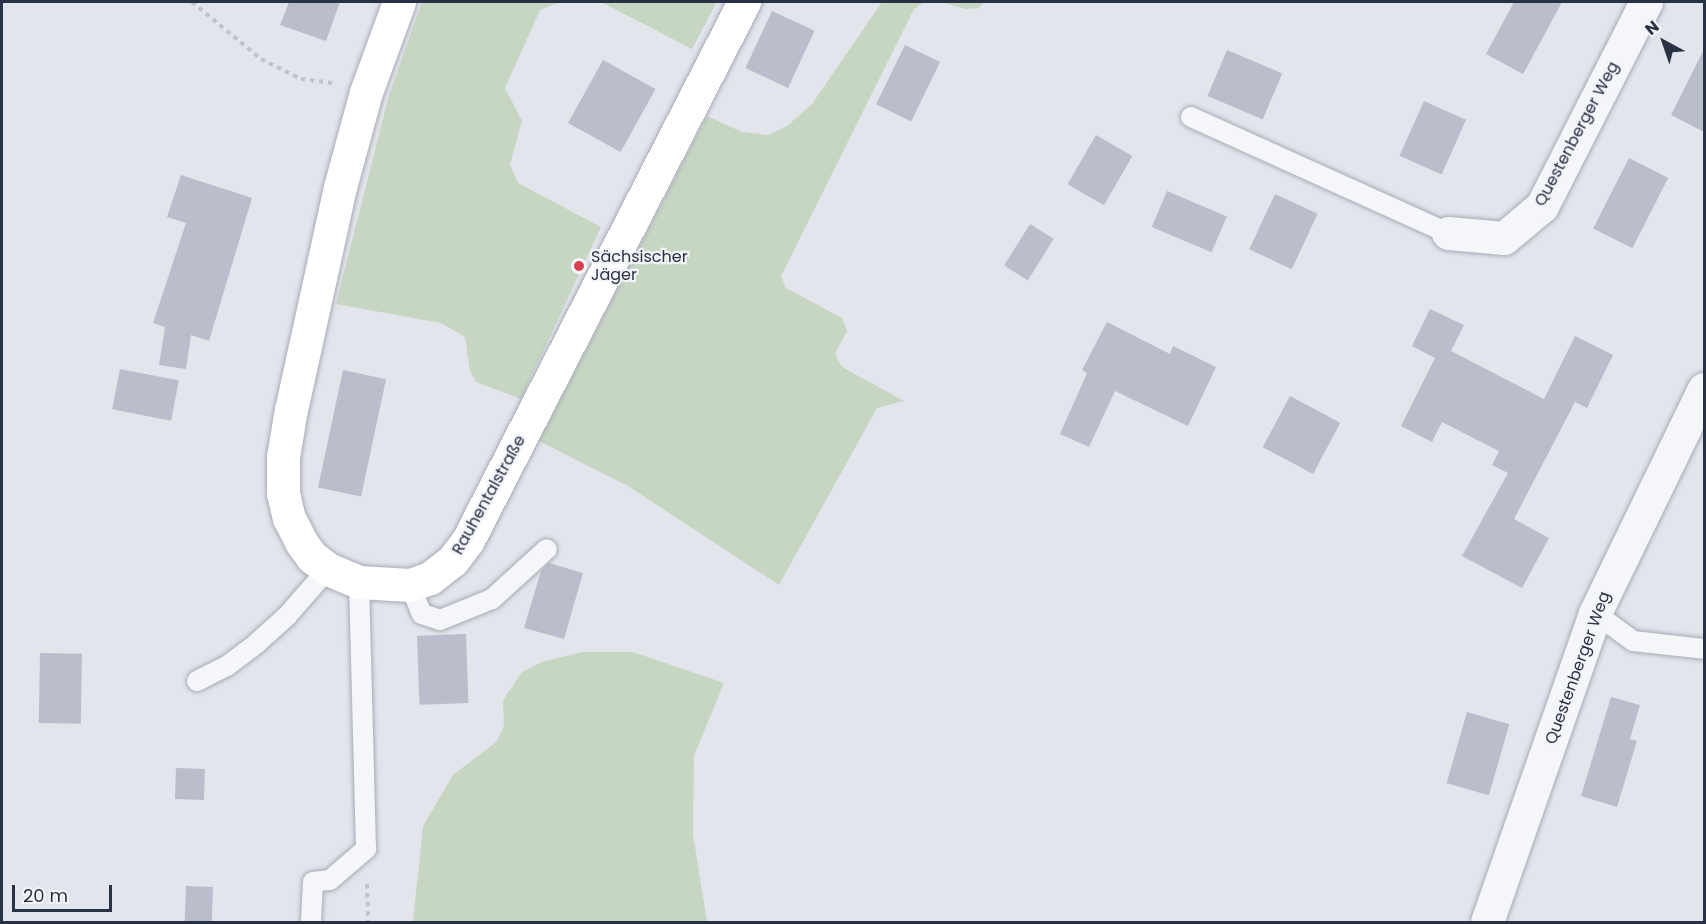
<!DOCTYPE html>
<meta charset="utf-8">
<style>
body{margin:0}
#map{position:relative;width:1706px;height:924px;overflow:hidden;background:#e2e5eb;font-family:Poppins,sans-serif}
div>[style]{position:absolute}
.green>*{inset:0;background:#c7d6c3}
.building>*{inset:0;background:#b9beca;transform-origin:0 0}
.path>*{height:4px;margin-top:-2px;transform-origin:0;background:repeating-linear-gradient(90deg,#c0c3ca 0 4.5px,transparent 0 9px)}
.roads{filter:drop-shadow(0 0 2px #a7abb6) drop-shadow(0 0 2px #a7abb6)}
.lane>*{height:20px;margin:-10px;padding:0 10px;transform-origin:10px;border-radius:10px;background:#f5f6f9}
.street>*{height:33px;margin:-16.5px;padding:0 16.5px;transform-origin:16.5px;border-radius:16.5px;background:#f5f6f9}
.secondary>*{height:33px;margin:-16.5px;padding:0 16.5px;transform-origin:16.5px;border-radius:16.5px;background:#fff}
.dots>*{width:16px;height:16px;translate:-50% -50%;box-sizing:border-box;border:3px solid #f2f4f8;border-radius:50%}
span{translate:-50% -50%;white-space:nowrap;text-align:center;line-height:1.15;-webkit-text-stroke:4.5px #f2f4f8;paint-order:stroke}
.street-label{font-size:16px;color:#293145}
.poi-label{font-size:16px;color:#293145}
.left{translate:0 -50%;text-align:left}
.frame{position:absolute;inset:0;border:3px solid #293145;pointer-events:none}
.north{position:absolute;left:1634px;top:12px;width:60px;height:60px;-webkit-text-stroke:4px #f2f4f8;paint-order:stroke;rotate:320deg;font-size:16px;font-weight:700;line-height:24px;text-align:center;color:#293145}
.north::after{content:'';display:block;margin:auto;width:21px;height:27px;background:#293145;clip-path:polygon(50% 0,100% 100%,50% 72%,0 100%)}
.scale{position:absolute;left:12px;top:885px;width:100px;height:27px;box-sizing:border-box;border:3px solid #293145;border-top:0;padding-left:8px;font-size:18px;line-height:21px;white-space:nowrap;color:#293145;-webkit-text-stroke:4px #f2f4f8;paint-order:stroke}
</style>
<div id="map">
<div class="green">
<i style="clip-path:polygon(422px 2px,560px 2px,540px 10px,505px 88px,522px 121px,510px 164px,518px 183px,601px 227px,521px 399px,476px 382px,470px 371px,465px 337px,441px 323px,336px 304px,389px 95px)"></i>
<i style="clip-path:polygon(593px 2px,717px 2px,692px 49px,603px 3px)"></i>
<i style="clip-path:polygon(882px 2px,924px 2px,914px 9px,781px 276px,786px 288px,842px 318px,847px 331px,835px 354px,842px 367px,904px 401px,877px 408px,779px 585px,628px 486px,539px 441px,707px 116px,742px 132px,768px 135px,787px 126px,812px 104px)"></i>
<i style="clip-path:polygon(942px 2px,984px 2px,979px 8px,965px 9px)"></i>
<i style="clip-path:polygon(582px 652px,633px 652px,724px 683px,694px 756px,693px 834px,707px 922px,413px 922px,423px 826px,453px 775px,496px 742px,504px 726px,503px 700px,522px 672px,542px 662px)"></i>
</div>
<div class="building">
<i style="clip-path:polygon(289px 2px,340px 2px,326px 41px,280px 25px)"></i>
<i style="clip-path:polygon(1514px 2px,1562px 2px,1523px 74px,1486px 54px)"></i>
<i style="left:772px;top:11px;width:47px;height:63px;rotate:25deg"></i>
<i style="left:905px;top:45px;width:39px;height:66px;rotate:26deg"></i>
<i style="clip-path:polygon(1704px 49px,1704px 132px,1671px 115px)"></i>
<i style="left:1227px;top:50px;width:60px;height:50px;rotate:23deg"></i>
<i style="left:603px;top:60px;width:60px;height:72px;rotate:29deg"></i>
<i style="left:1424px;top:101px;width:46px;height:60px;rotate:24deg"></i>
<i style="left:1096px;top:135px;width:42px;height:57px;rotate:30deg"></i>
<i style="left:1629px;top:158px;width:44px;height:79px;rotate:27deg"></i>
<i style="clip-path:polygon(181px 175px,252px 198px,209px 341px,191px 335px,186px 369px,159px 365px,165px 327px,153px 323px,186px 223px,167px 217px)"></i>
<i style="left:1167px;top:191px;width:65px;height:39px;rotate:23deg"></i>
<i style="left:1275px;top:194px;width:47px;height:61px;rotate:25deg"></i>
<i style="left:1030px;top:224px;width:28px;height:49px;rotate:32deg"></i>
<i style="clip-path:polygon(1430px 309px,1464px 325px,1451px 351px,1544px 399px,1575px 336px,1613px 355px,1587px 408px,1575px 402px,1514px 519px,1549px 538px,1522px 588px,1462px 556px,1508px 473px,1492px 465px,1499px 451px,1442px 422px,1432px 442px,1401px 426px,1435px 358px,1412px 346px)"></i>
<i style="clip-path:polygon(1107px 322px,1170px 354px,1173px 346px,1216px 367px,1188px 426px,1115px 391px,1089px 447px,1060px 434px,1087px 373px,1082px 370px)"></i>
<i style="left:120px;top:369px;width:60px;height:41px;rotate:11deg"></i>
<i style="left:343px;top:370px;width:44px;height:120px;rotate:12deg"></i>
<i style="left:1290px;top:396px;width:57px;height:58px;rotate:28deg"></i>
<i style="clip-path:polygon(549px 563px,583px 573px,564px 639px,524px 628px,541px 571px)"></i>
<i style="left:466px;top:634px;width:69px;height:49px;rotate:88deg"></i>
<i style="left:40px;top:653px;width:42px;height:70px;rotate:1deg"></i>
<i style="clip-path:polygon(1611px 697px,1640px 705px,1630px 739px,1637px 741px,1617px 807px,1581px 796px)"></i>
<i style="left:1467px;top:712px;width:44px;height:74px;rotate:16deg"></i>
<i style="left:176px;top:768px;width:29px;height:31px;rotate:2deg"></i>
<i style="left:186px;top:886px;width:27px;height:36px;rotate:2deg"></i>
</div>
<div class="path">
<i style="left:192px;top:2px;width:89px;rotate:39.6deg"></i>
<i style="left:261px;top:59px;width:45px;rotate:26.6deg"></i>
<i style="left:301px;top:79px;width:32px;rotate:7deg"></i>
<i style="left:367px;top:884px;width:38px;rotate:88deg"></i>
</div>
<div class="roads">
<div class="lane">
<i style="left:1191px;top:117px;width:282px;rotate:24.3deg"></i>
<i style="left:410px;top:585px;width:31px;rotate:68deg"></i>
<i style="left:422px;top:614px;width:19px;rotate:18deg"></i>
<i style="left:440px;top:620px;width:56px;rotate:-22deg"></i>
<i style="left:492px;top:599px;width:74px;rotate:-42.3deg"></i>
<i style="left:1595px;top:613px;width:47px;rotate:36.4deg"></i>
<i style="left:1633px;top:641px;width:71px;rotate:6.4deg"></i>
<i style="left:197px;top:681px;width:34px;rotate:-27deg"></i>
<i style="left:227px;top:666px;width:38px;rotate:-37deg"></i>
<i style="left:257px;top:643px;width:40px;rotate:-42deg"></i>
<i style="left:287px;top:616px;width:62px;rotate:-48.9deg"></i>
<i style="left:311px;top:922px;width:40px;rotate:-87.1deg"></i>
<i style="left:313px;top:882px;width:17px;rotate:-7deg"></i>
<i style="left:330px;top:880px;width:48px;rotate:-40.7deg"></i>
<i style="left:366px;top:849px;width:267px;rotate:-91.5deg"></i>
</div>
<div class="street">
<i style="left:1448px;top:233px;width:56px;rotate:5.1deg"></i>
<i style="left:1504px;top:238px;width:50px;rotate:-40.1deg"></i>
<i style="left:1542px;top:206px;width:229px;rotate:-63deg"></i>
<i style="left:1487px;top:922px;width:327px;rotate:-70.7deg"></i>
<i style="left:1595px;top:613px;width:249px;rotate:-64.1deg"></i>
</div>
<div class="secondary">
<i style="left:399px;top:2px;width:96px;rotate:110.1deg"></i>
<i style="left:366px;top:92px;width:98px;rotate:105.3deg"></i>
<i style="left:340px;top:187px;width:227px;rotate:102.4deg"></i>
<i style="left:291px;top:409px;width:49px;rotate:99.5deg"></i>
<i style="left:283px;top:457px;width:36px;rotate:90deg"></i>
<i style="left:283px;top:493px;width:26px;rotate:77deg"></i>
<i style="left:289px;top:518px;width:27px;rotate:63deg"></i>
<i style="left:301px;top:542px;width:19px;rotate:54deg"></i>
<i style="left:312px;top:557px;width:20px;rotate:37deg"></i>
<i style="left:328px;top:569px;width:34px;rotate:23deg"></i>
<i style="left:359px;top:582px;width:51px;rotate:3.4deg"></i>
<i style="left:410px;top:585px;width:21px;rotate:-19deg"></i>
<i style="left:430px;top:578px;width:29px;rotate:-38deg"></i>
<i style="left:453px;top:560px;width:25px;rotate:-53deg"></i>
<i style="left:468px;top:540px;width:605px;rotate:-62.84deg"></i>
</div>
</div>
<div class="dots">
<i style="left:579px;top:266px;background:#d8404f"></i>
</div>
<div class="street-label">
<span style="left:1577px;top:134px;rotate:-62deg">Questenberger Weg</span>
<span style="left:489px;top:495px;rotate:-61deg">Rauhentalstraße</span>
<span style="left:1578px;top:668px;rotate:-70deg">Questenberger Weg</span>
</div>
<div class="poi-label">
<span class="left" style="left:591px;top:266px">Sächsischer<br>Jäger</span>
</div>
<div class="frame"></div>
<div class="north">N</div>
<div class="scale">20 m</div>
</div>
